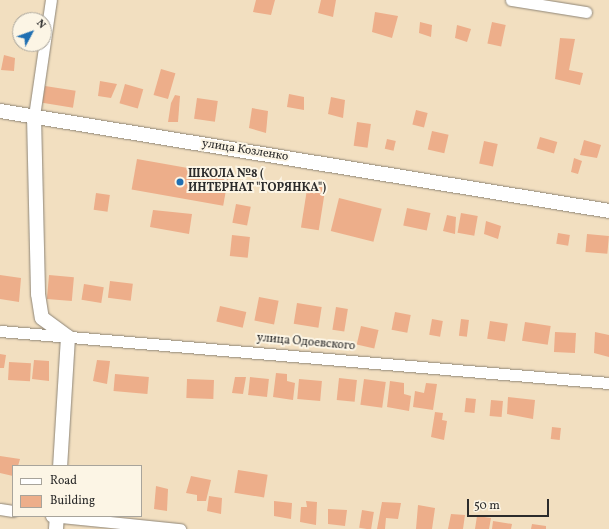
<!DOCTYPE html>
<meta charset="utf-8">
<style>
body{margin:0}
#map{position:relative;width:609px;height:529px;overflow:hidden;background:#f2dfc0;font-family:Vollkorn,serif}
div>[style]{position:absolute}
.building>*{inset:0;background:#edae8a;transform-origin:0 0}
.roads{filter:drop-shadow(0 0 1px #8e8576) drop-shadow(0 0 1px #8e8576)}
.minor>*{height:11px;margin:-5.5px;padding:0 5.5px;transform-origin:5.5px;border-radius:5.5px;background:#fff}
.tertiary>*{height:14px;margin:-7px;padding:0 7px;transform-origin:7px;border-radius:7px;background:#fff}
.dots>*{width:11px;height:11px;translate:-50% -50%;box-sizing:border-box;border:2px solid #fcf5e5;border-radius:50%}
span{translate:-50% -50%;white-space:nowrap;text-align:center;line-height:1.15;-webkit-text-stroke:4px #fcf5e5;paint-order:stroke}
.street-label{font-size:12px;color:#2b2b2b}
.poi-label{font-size:12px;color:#2b2b2b;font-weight:700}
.left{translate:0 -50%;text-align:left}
.legend{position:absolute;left:12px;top:465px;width:130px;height:52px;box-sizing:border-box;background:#fcf5e5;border:1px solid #a8a49b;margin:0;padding:5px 7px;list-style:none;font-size:12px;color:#2b2b2b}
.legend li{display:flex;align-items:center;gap:8px;height:20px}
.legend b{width:20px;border:1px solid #a8a49b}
.north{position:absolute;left:12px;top:12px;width:40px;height:40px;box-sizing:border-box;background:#fcf5e5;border:1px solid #a8a49b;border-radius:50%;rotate:49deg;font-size:11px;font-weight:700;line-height:16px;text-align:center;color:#2b2b2b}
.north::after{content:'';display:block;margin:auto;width:14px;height:18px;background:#1f6fb2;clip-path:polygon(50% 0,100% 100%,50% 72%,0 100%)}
.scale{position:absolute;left:467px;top:499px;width:82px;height:18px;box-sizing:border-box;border:2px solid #2b2b2b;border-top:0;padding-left:5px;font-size:12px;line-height:14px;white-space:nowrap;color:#2b2b2b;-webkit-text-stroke:3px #fcf5e5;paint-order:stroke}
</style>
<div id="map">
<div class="building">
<i style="clip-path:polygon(256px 0,275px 0,271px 15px,253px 12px)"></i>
<i style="clip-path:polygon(321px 0,336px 0,333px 17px,318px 13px)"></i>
<i style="clip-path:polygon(375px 12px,398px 16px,392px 38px,372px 32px)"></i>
<i style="clip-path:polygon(420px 22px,432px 25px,431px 37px,419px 33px)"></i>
<i style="left:492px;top:22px;width:14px;height:22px;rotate:12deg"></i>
<i style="clip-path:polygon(457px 25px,471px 29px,467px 42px,455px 38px)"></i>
<i style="clip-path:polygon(560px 38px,575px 39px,569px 70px,583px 73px,580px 85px,555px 79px)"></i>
<i style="clip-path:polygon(4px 55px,15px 58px,14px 71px,1px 70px)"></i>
<i style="left:161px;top:69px;width:15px;height:27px;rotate:16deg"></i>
<i style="clip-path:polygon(100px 81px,117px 84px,111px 98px,98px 96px)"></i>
<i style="left:125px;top:84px;width:19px;height:20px;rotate:16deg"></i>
<i style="left:45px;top:86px;width:31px;height:17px;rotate:9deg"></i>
<i style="clip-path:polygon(289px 94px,304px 97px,304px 110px,287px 107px)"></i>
<i style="clip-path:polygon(175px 95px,180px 96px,178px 122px,168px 122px,171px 103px)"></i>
<i style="clip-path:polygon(331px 97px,345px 100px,343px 118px,328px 114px)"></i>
<i style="left:197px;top:98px;width:21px;height:21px;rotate:8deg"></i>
<i style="clip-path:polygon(252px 108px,268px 111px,266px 133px,249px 128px)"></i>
<i style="left:416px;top:110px;width:12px;height:15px;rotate:14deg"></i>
<i style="left:357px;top:122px;width:14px;height:24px;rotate:8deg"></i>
<i style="left:432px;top:131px;width:17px;height:19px;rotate:13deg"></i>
<i style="left:540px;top:137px;width:18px;height:12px;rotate:16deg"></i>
<i style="left:387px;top:139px;width:9px;height:10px;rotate:13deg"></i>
<i style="clip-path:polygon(584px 140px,601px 145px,597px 158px,580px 155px)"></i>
<i style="left:484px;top:141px;width:14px;height:23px;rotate:12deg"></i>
<i style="clip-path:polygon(574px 158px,582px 161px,578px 174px,571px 172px)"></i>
<i style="left:137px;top:159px;width:93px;height:31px;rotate:10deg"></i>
<i style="left:308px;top:183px;width:18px;height:45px;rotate:9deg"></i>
<i style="left:96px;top:193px;width:14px;height:17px;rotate:8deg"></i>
<i style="left:339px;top:198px;width:44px;height:34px;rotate:14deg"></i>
<i style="left:236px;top:204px;width:15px;height:19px;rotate:11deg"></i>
<i style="left:407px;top:208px;width:24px;height:18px;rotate:12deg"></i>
<i style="clip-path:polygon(153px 210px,192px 214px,189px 234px,150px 227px)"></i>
<i style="left:461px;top:213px;width:17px;height:20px;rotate:10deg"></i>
<i style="clip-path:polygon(447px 215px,456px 217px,455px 234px,443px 231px)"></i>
<i style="clip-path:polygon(486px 221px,501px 226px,498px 239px,484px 234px)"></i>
<i style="left:558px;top:233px;width:12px;height:11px;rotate:9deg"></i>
<i style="left:587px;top:234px;width:22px;height:18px;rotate:5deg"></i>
<i style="left:232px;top:235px;width:18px;height:21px;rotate:6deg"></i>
<i style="clip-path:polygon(0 275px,21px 278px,19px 302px,0 299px)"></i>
<i style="left:49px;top:275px;width:25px;height:24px;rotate:5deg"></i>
<i style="left:110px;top:281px;width:23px;height:17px;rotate:7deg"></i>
<i style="left:84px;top:284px;width:20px;height:16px;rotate:9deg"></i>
<i style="left:259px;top:297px;width:20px;height:24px;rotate:11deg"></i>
<i style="left:297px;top:303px;width:25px;height:21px;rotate:9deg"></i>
<i style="left:220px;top:306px;width:27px;height:16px;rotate:13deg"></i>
<i style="left:336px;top:307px;width:12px;height:23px;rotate:9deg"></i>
<i style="left:395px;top:312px;width:16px;height:18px;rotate:11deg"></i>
<i style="left:432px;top:319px;width:11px;height:16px;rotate:10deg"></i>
<i style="left:461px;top:319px;width:8px;height:17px;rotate:7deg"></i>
<i style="left:490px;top:321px;width:18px;height:18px;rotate:9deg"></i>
<i style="left:525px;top:322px;width:26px;height:19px;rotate:9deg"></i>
<i style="left:361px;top:326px;width:18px;height:19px;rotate:13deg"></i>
<i style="left:555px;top:332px;width:21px;height:20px;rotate:3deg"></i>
<i style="clip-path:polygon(595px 332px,609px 335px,609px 357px,594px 353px)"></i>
<i style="clip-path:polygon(0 354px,6px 355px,4px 368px,0 368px)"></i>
<i style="clip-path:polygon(34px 360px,49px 361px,49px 381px,32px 379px)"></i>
<i style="clip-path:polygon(97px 360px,110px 361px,107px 384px,93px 381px)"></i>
<i style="left:9px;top:362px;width:22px;height:18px;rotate:3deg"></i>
<i style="clip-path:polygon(276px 373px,287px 374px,287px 381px,295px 383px,293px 400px,273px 397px)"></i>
<i style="left:115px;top:374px;width:34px;height:17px;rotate:5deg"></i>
<i style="clip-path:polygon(235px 377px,246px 377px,243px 394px,232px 393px)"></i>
<i style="left:250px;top:377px;width:19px;height:18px;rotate:6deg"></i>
<i style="left:339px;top:378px;width:18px;height:22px;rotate:6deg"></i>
<i style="left:187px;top:379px;width:27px;height:19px;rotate:2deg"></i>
<i style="left:299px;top:379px;width:23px;height:20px;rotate:5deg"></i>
<i style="left:364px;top:379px;width:22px;height:26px;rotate:8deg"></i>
<i style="clip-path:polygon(390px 381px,404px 383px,404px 394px,411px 396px,409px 411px,387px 407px)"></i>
<i style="clip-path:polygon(426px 383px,437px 384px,433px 410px,413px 407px,415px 391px,424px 393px)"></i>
<i style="clip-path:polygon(508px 397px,535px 400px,533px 419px,507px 414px)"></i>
<i style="left:466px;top:398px;width:10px;height:14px;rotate:6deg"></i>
<i style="left:491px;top:400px;width:12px;height:16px;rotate:5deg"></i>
<i style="clip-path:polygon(435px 412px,443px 413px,442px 420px,447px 421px,444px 440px,431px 437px)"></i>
<i style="left:552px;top:427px;width:9px;height:12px;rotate:6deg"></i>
<i style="clip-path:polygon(0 456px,20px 459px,18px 466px,13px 466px,13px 476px,0 473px)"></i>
<i style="left:238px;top:470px;width:30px;height:23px;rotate:9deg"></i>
<i style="clip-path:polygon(191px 476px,211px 480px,206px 501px,197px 501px,197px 495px,186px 493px)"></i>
<i style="clip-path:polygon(156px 486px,168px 489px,167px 511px,154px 509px)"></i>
<i style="clip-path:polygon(209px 496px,222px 498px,221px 514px,207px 511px)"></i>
<i style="clip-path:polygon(274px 501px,292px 503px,291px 519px,274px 516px)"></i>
<i style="clip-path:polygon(306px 501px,317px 502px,316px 525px,300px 522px,301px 507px,307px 507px)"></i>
<i style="clip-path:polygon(382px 502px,401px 503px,398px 519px,386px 518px,385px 529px,377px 529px)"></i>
<i style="clip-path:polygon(418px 505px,435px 508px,432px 529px,416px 529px)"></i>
<i style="clip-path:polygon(328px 509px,347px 510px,345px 526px,328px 524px)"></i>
<i style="left:362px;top:510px;width:12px;height:18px;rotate:9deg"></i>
<i style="clip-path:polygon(451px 514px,465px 515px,463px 529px,448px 529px)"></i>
<i style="clip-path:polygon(477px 516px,491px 518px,489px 529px,475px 529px)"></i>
<i style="clip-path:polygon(493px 521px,512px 524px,511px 529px,492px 529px)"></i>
<i style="clip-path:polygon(532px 524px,546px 526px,546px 529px,531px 529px)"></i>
</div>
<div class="roads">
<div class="minor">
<i style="left:511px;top:0;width:76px;rotate:9.1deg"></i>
<i style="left:34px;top:116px;width:117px;rotate:-81.7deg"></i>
<i style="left:0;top:331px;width:611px;rotate:4.88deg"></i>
<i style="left:0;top:509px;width:13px;rotate:9deg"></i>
<i style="left:51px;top:516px;width:130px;rotate:5.8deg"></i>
</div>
<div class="tertiary">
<i style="left:0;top:111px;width:617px;rotate:9.32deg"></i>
<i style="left:34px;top:116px;width:178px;rotate:88.7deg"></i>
<i style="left:38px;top:294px;width:24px;rotate:81deg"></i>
<i style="left:42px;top:318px;width:32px;rotate:36deg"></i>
<i style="left:68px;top:337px;width:129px;rotate:93.5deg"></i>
<i style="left:56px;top:529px;width:13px;rotate:-86deg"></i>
</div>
</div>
<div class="dots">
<i style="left:180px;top:182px;background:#1f6fb2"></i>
</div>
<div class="street-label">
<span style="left:245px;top:151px;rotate:9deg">улица Козленко</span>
<span style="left:306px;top:343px;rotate:5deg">улица Одоевского</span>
</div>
<div class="poi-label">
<span class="left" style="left:188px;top:182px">ШКОЛА №8 (<br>ИНТЕРНАТ "ГОРЯНКА")</span>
</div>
<ul class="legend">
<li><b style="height:5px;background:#fff"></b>Road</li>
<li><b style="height:11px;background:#edae8a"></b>Building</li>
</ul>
<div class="north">N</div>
<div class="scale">50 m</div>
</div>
